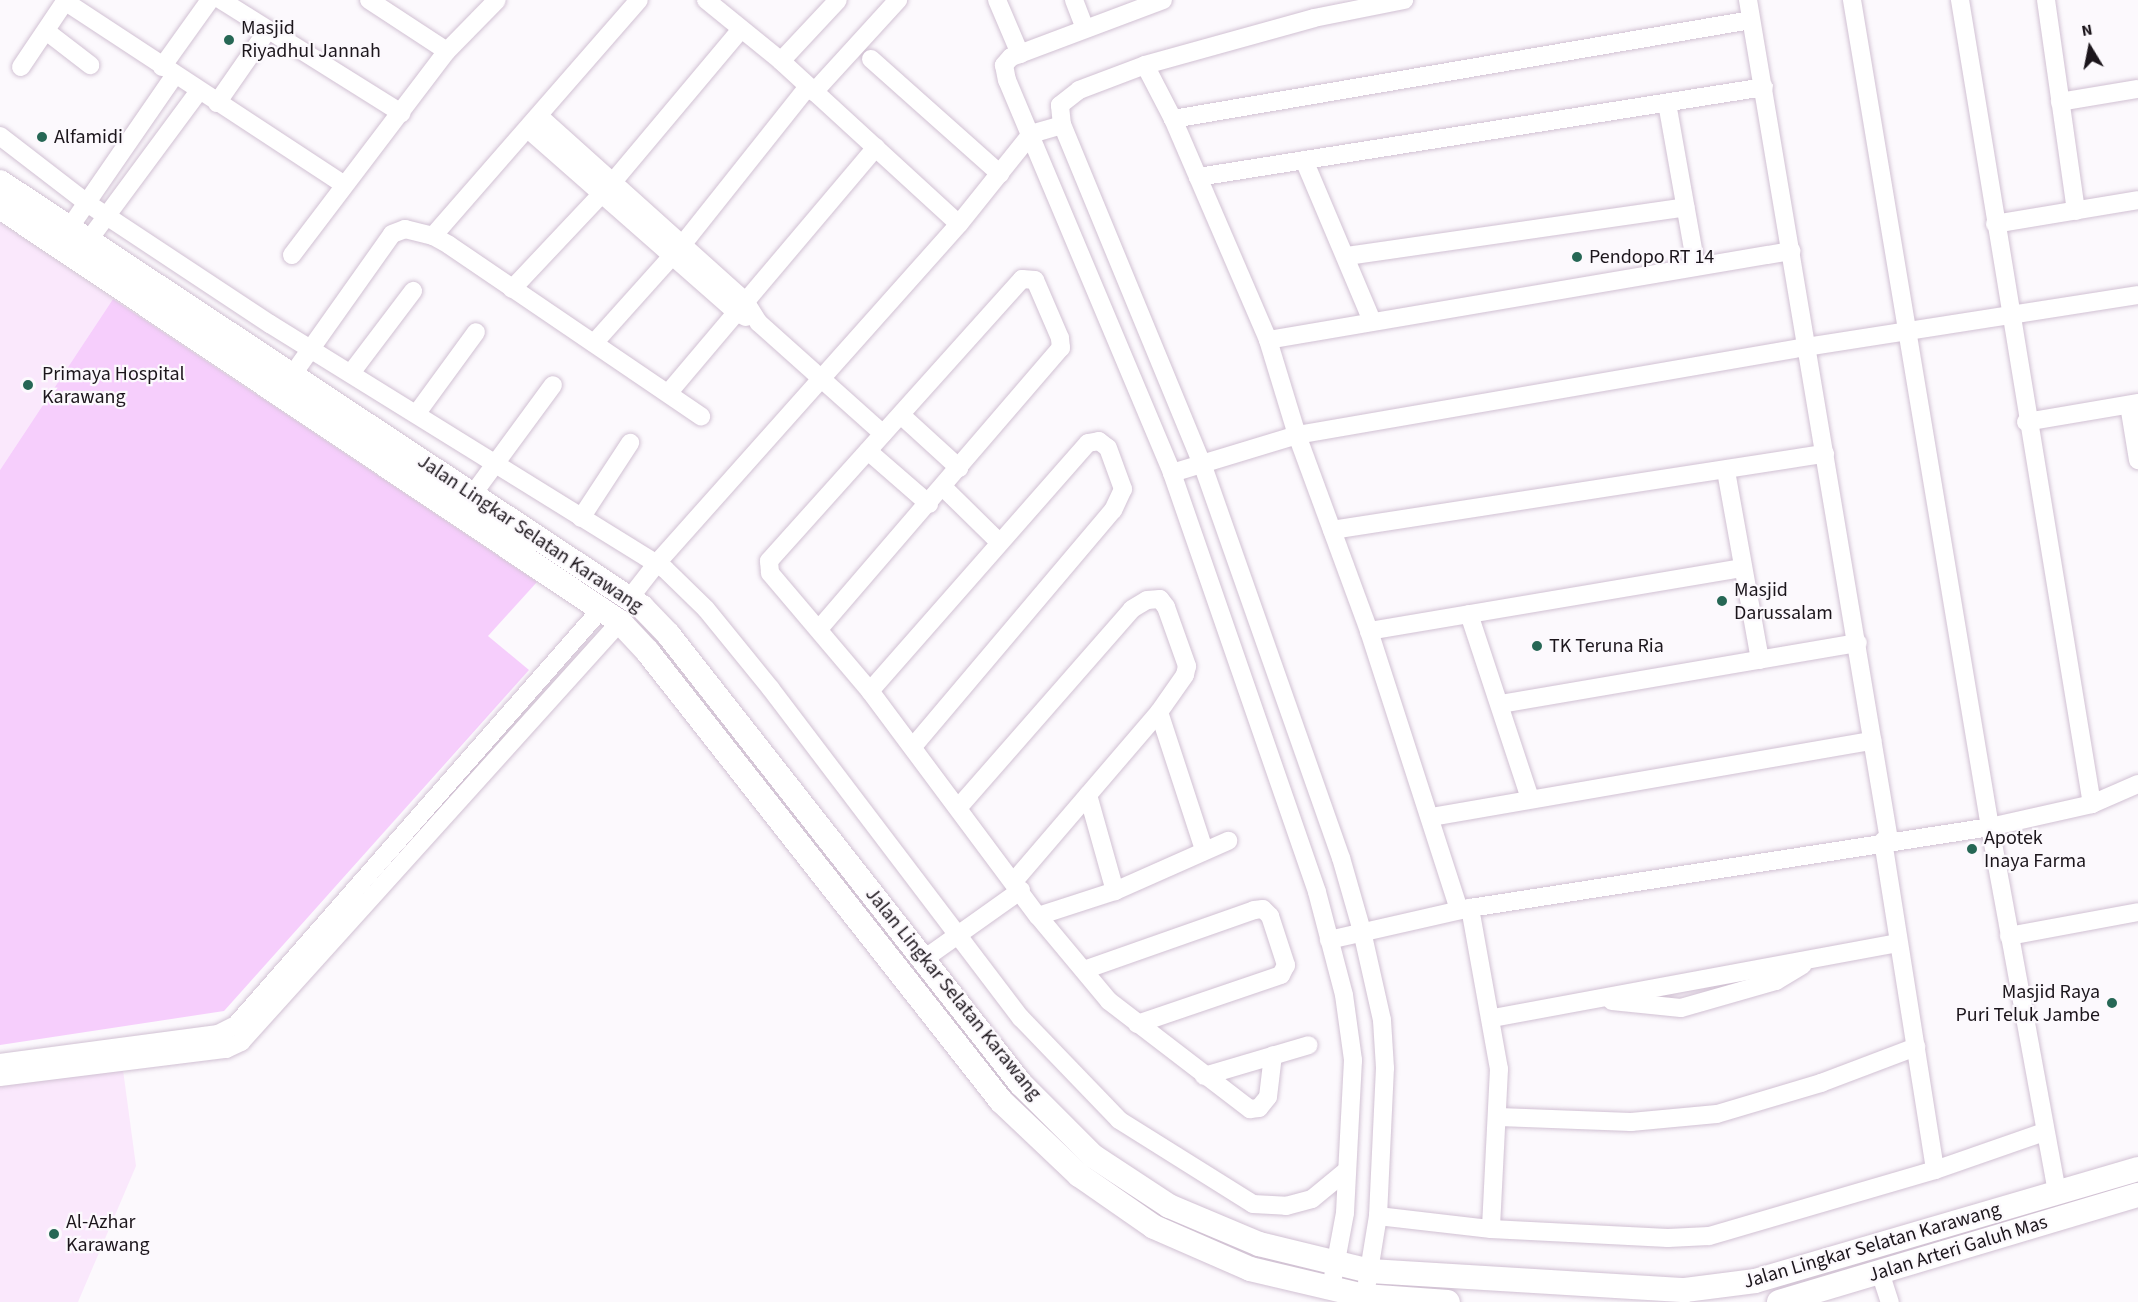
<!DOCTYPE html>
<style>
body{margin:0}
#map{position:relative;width:2138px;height:1302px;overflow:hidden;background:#fcf9fd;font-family:"Source Sans 3",sans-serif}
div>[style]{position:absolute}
.built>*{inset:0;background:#fae8fc}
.green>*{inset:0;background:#f6cefc}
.roads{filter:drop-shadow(0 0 2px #d1c1d3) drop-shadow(0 0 2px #d1c1d3)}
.minor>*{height:18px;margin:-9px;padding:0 9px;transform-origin:9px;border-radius:9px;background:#fff}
.major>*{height:24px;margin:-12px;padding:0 12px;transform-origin:12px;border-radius:12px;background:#fff}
.dots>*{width:16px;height:16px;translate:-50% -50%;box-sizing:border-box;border:3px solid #fcf9fd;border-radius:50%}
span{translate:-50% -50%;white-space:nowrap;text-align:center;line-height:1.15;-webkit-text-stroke:4.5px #fcf9fd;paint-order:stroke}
.poi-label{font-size:20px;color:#1c161c}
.left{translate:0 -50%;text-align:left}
.right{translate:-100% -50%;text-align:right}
.street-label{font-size:20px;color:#1c161c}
.north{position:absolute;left:2060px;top:18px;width:60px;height:60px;-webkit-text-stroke:4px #fcf9fd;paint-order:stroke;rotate:350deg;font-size:16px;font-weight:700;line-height:24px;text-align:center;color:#1c161c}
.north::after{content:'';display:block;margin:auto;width:21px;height:27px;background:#1c161c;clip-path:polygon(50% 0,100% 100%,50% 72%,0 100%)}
</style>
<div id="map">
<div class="built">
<i style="clip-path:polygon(0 223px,113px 299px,0 470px)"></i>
<i style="clip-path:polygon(123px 1070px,136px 1166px,78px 1302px,0 1302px,0 1085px)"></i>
</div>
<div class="green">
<i style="clip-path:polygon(113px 299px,537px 582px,488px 636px,529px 670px,224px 1011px,0 1045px,0 470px)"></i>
</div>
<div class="roads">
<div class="minor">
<i style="left:221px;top:0;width:213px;rotate:32.1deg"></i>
<i style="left:369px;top:0;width:93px;rotate:33.2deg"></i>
<i style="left:706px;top:0;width:97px;rotate:39.1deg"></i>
<i style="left:781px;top:61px;width:241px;rotate:42.5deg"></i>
<i style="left:997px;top:0;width:59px;rotate:66.9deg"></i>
<i style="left:1074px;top:0;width:30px;rotate:69deg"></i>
<i style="left:1163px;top:0;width:162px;rotate:159.4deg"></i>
<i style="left:1011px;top:57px;width:11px;rotate:131deg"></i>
<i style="left:1004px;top:65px;width:15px;rotate:79deg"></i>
<i style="left:1007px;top:80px;width:426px;rotate:67.2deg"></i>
<i style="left:1172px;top:473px;width:443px;rotate:70.9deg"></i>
<i style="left:1317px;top:892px;width:106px;rotate:75.3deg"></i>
<i style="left:1344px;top:995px;width:66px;rotate:82.1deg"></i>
<i style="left:1353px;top:1060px;width:153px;rotate:93deg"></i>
<i style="left:1345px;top:1213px;width:76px;rotate:100.6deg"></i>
<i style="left:1748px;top:0;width:852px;rotate:80.47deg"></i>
<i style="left:1852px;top:0;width:838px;rotate:80.53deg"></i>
<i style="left:1990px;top:827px;width:372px;rotate:79.6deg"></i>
<i style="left:1960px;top:0;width:815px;rotate:80.68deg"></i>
<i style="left:2046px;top:0;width:213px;rotate:81.9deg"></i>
<i style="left:66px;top:2px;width:331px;rotate:33.3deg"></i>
<i style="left:46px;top:31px;width:56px;rotate:37.7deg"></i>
<i style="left:871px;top:59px;width:173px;rotate:41.7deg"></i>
<i style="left:781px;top:61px;width:83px;rotate:-46.9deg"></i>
<i style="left:1145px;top:65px;width:61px;rotate:62.6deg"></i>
<i style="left:1173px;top:119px;width:241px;rotate:66.7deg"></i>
<i style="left:1268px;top:340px;width:99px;rotate:73deg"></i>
<i style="left:1297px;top:435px;width:209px;rotate:69.8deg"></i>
<i style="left:1369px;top:631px;width:293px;rotate:72.1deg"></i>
<i style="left:21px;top:67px;width:81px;rotate:-56.1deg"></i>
<i style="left:162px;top:67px;width:82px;rotate:-54.4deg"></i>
<i style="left:814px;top:92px;width:125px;rotate:-47.6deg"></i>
<i style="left:2060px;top:102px;width:79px;rotate:-9.5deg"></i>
<i style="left:217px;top:103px;width:88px;rotate:-55.2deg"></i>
<i style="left:1667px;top:103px;width:165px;rotate:79.9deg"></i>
<i style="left:540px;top:117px;width:275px;rotate:41.9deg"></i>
<i style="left:745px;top:301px;width:26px;rotate:58deg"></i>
<i style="left:759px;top:323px;width:166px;rotate:41.8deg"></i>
<i style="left:1173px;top:119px;width:586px;rotate:-9.72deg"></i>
<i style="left:529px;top:130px;width:276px;rotate:41.3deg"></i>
<i style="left:736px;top:312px;width:11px;rotate:27deg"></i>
<i style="left:0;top:136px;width:110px;rotate:37.6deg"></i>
<i style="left:87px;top:203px;width:219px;rotate:33.5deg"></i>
<i style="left:270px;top:324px;width:465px;rotate:31.8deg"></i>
<i style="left:665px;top:569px;width:57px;rotate:44.3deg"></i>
<i style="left:706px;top:609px;width:103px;rotate:50.9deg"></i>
<i style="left:771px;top:689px;width:413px;rotate:52.8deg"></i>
<i style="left:1021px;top:1018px;width:141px;rotate:46.1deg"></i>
<i style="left:1119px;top:1120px;width:158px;rotate:32.1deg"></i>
<i style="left:1253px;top:1204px;width:33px;rotate:3deg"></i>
<i style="left:1286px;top:1206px;width:27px;rotate:-15deg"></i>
<i style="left:1312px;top:1199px;width:44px;rotate:-39.5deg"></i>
<i style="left:1304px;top:160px;width:175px;rotate:67.1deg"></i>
<i style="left:1198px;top:177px;width:573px;rotate:-9.03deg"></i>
<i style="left:1995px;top:224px;width:145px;rotate:-9.5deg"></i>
<i style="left:70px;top:227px;width:185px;rotate:-55.4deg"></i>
<i style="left:433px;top:236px;width:313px;rotate:-48.9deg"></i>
<i style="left:88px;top:241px;width:187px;rotate:-53.5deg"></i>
<i style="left:292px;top:255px;width:256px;rotate:-52.8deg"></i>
<i style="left:447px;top:51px;width:71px;rotate:-45.6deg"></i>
<i style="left:1347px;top:256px;width:342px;rotate:-8.2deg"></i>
<i style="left:512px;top:289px;width:146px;rotate:-46.7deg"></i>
<i style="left:612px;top:183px;width:201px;rotate:-50deg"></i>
<i style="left:1268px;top:340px;width:531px;rotate:-9.66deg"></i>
<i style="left:594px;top:343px;width:132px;rotate:-48.1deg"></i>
<i style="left:682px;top:245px;width:201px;rotate:-51.5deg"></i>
<i style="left:351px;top:373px;width:103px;rotate:-52.9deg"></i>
<i style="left:293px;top:374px;width:171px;rotate:-54.7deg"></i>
<i style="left:392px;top:234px;width:14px;rotate:-21deg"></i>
<i style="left:405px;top:229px;width:29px;rotate:14deg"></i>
<i style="left:433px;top:236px;width:18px;rotate:29deg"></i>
<i style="left:449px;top:245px;width:305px;rotate:34.2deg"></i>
<i style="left:670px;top:391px;width:319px;rotate:-49.8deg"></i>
<i style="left:2129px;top:405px;width:56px;rotate:80.7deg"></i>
<i style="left:417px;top:413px;width:100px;rotate:-53.9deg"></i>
<i style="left:901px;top:415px;width:79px;rotate:42.4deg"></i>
<i style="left:2026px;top:422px;width:114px;rotate:-9.6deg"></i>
<i style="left:868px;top:451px;width:81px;rotate:41deg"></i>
<i style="left:1726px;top:471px;width:192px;rotate:79.8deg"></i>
<i style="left:1172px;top:473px;width:131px;rotate:-16.9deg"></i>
<i style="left:1297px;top:435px;width:517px;rotate:-9.81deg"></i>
<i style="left:1806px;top:347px;width:336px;rotate:-8.9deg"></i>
<i style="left:944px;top:488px;width:78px;rotate:44.5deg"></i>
<i style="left:473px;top:494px;width:135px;rotate:-53.7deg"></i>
<i style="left:581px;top:518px;width:90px;rotate:-56.8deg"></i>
<i style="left:1332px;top:530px;width:499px;rotate:-8.8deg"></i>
<i style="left:629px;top:599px;width:46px;rotate:-52.1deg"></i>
<i style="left:657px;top:563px;width:454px;rotate:-48.3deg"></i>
<i style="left:959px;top:224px;width:115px;rotate:-51.3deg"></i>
<i style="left:1031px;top:134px;width:32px;rotate:-16deg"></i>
<i style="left:1469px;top:614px;width:194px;rotate:71.7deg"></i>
<i style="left:819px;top:629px;width:371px;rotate:-49.3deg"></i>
<i style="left:1061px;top:348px;width:10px;rotate:-96deg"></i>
<i style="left:1060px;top:338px;width:63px;rotate:-113.3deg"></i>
<i style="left:1035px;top:280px;width:13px;rotate:-176deg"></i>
<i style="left:1022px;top:279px;width:379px;rotate:131.9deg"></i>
<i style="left:769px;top:561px;width:12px;rotate:85deg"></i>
<i style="left:770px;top:573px;width:155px;rotate:49.7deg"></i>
<i style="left:870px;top:691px;width:281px;rotate:53.3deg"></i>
<i style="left:1038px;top:916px;width:111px;rotate:50.1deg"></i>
<i style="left:1109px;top:1001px;width:178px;rotate:37.5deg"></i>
<i style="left:1250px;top:1109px;width:9px;rotate:-6deg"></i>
<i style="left:1259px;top:1108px;width:14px;rotate:-51deg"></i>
<i style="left:1268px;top:1097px;width:42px;rotate:-83.2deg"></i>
<i style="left:1369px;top:631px;width:379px;rotate:-9.6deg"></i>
<i style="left:870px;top:691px;width:330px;rotate:-48.7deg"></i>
<i style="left:1088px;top:443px;width:11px;rotate:-10deg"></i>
<i style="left:1099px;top:441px;width:11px;rotate:38deg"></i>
<i style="left:1108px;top:448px;width:44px;rotate:69.9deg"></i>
<i style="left:1123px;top:489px;width:23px;rotate:115deg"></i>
<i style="left:1113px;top:510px;width:310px;rotate:130.2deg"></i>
<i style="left:1500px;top:704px;width:363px;rotate:-9.7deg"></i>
<i style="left:1159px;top:712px;width:145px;rotate:71.9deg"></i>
<i style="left:1088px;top:795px;width:100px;rotate:74.3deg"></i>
<i style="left:958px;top:808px;width:264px;rotate:-48.8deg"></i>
<i style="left:1132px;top:609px;width:17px;rotate:-31deg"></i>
<i style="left:1147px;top:600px;width:13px;rotate:-4deg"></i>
<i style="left:1160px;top:599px;width:10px;rotate:53deg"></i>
<i style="left:1166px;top:607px;width:63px;rotate:70.4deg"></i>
<i style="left:1187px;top:666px;width:9px;rotate:103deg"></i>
<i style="left:1185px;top:675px;width:45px;rotate:125.1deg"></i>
<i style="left:1159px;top:712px;width:223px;rotate:130.6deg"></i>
<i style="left:1431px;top:817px;width:448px;rotate:-9.8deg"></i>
<i style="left:1883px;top:841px;width:333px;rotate:81deg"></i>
<i style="left:1470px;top:908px;width:164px;rotate:79.8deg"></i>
<i style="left:1499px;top:1069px;width:160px;rotate:92.9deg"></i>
<i style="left:1038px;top:916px;width:81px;rotate:-18deg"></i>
<i style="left:1115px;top:891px;width:124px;rotate:-23.9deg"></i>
<i style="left:2009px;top:936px;width:131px;rotate:-10.5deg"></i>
<i style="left:1329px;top:940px;width:145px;rotate:-12.8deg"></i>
<i style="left:1470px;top:908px;width:526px;rotate:-8.85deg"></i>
<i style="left:1990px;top:827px;width:105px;rotate:-12.7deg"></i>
<i style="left:2092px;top:804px;width:50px;rotate:-23.5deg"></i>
<i style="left:924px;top:959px;width:119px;rotate:-35.4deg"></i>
<i style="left:1084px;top:970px;width:180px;rotate:-19.4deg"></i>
<i style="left:1254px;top:910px;width:9px;rotate:-6deg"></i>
<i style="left:1263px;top:909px;width:10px;rotate:45deg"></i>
<i style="left:1270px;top:916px;width:52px;rotate:71.9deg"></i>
<i style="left:1286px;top:965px;width:11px;rotate:117deg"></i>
<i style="left:1281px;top:975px;width:152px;rotate:161.2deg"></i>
<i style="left:1612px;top:1001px;width:69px;rotate:5.8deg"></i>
<i style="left:1681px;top:1008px;width:99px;rotate:-15.9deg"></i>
<i style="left:1776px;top:981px;width:31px;rotate:-31deg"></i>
<i style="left:1493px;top:1018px;width:411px;rotate:-10.5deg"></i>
<i style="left:0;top:1063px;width:220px;rotate:-7.6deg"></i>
<i style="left:218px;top:1034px;width:20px;rotate:-27deg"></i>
<i style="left:236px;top:1025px;width:556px;rotate:-48.72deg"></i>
<i style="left:1204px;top:1076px;width:109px;rotate:-16.4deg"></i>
<i style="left:0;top:1077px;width:228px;rotate:-7.1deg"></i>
<i style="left:226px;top:1049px;width:17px;rotate:-25deg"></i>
<i style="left:241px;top:1042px;width:566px;rotate:-47.94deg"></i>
<i style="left:1499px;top:1117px;width:132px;rotate:2.2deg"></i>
<i style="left:1631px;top:1122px;width:86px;rotate:-5.3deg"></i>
<i style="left:1717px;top:1114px;width:109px;rotate:-16.6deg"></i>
<i style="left:1821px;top:1083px;width:102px;rotate:-20.8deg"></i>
<i style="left:1378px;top:1216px;width:114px;rotate:6.6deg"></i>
<i style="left:1491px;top:1229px;width:177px;rotate:2.9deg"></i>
<i style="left:1668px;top:1238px;width:41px;rotate:-2.8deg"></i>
<i style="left:1709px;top:1236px;width:235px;rotate:-16.3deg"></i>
<i style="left:1935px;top:1170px;width:115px;rotate:-19.2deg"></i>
<i style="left:1880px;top:1272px;width:32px;rotate:72deg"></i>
<i style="left:1367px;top:1283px;width:68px;rotate:-80.7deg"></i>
<i style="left:1378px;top:1216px;width:148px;rotate:-87.3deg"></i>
<i style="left:1385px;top:1068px;width:48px;rotate:-93.6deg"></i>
<i style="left:1382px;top:1020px;width:91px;rotate:-102.7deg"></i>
<i style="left:1362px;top:931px;width:76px;rotate:-106deg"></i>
<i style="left:1341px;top:858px;width:418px;rotate:-109.4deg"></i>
<i style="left:1202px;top:464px;width:367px;rotate:-112.4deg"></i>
<i style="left:1062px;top:125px;width:20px;rotate:-96deg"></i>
<i style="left:1060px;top:105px;width:24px;rotate:-38deg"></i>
<i style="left:1079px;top:90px;width:71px;rotate:-20.7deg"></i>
<i style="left:1145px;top:65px;width:175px;rotate:-15.5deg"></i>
<i style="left:1314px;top:18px;width:92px;rotate:-11.3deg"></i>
</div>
<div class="major">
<i style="left:0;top:182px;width:770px;rotate:33.5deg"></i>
<i style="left:642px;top:607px;width:37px;rotate:46deg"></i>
<i style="left:668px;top:634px;width:572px;rotate:51.89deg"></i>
<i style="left:1021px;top:1084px;width:102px;rotate:45deg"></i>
<i style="left:1093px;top:1156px;width:91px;rotate:33.3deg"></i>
<i style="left:1169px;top:1206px;width:98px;rotate:22.9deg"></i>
<i style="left:1259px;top:1244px;width:114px;rotate:13.7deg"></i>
<i style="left:1370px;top:1271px;width:316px;rotate:3.5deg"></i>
<i style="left:1685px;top:1290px;width:71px;rotate:-7.3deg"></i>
<i style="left:1755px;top:1281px;width:399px;rotate:-16.3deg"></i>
<i style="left:0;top:207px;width:746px;rotate:33.8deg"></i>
<i style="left:620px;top:622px;width:40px;rotate:47deg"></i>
<i style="left:647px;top:651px;width:573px;rotate:51.81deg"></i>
<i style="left:1001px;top:1101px;width:108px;rotate:43.5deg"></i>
<i style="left:1079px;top:1175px;width:91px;rotate:34.7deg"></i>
<i style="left:1154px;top:1227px;width:105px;rotate:23.6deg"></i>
<i style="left:1250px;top:1269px;width:117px;rotate:13.3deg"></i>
<i style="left:1364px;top:1296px;width:84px;rotate:4.1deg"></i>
<i style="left:1779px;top:1302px;width:375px;rotate:-16.6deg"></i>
</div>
</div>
<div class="dots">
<i style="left:229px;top:40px;background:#266755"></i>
<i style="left:42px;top:137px;background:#266755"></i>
<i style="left:1577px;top:257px;background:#266755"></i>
<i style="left:28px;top:385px;background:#266755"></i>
<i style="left:1722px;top:601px;background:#266755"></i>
<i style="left:1537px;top:646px;background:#266755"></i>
<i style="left:1972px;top:849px;background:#266755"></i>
<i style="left:2112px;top:1003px;background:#266755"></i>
<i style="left:54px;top:1234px;background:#266755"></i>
</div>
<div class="poi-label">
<span class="left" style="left:241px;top:40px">Masjid<br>Riyadhul Jannah</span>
<span class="left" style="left:54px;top:137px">Alfamidi</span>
<span class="left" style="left:1589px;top:257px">Pendopo RT 14</span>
<span class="left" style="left:42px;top:386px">Primaya Hospital<br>Karawang</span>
<span class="left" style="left:1734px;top:602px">Masjid<br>Darussalam</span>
<span class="left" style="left:1549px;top:646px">TK Teruna Ria</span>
<span class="left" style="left:1984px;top:850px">Apotek<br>Inaya Farma</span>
<span class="right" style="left:2100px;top:1004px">Masjid Raya<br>Puri Teluk Jambe</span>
<span class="left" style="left:66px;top:1234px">Al-Azhar<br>Karawang</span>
</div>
<div class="street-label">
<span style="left:530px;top:534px;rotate:34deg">Jalan Lingkar Selatan Karawang</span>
<span style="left:953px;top:994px;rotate:51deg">Jalan Lingkar Selatan Karawang</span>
<span style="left:1872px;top:1246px;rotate:-16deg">Jalan Lingkar Selatan Karawang</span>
<span style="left:1958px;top:1249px;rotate:-17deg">Jalan Arteri Galuh Mas</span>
</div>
<div class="north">N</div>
</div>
